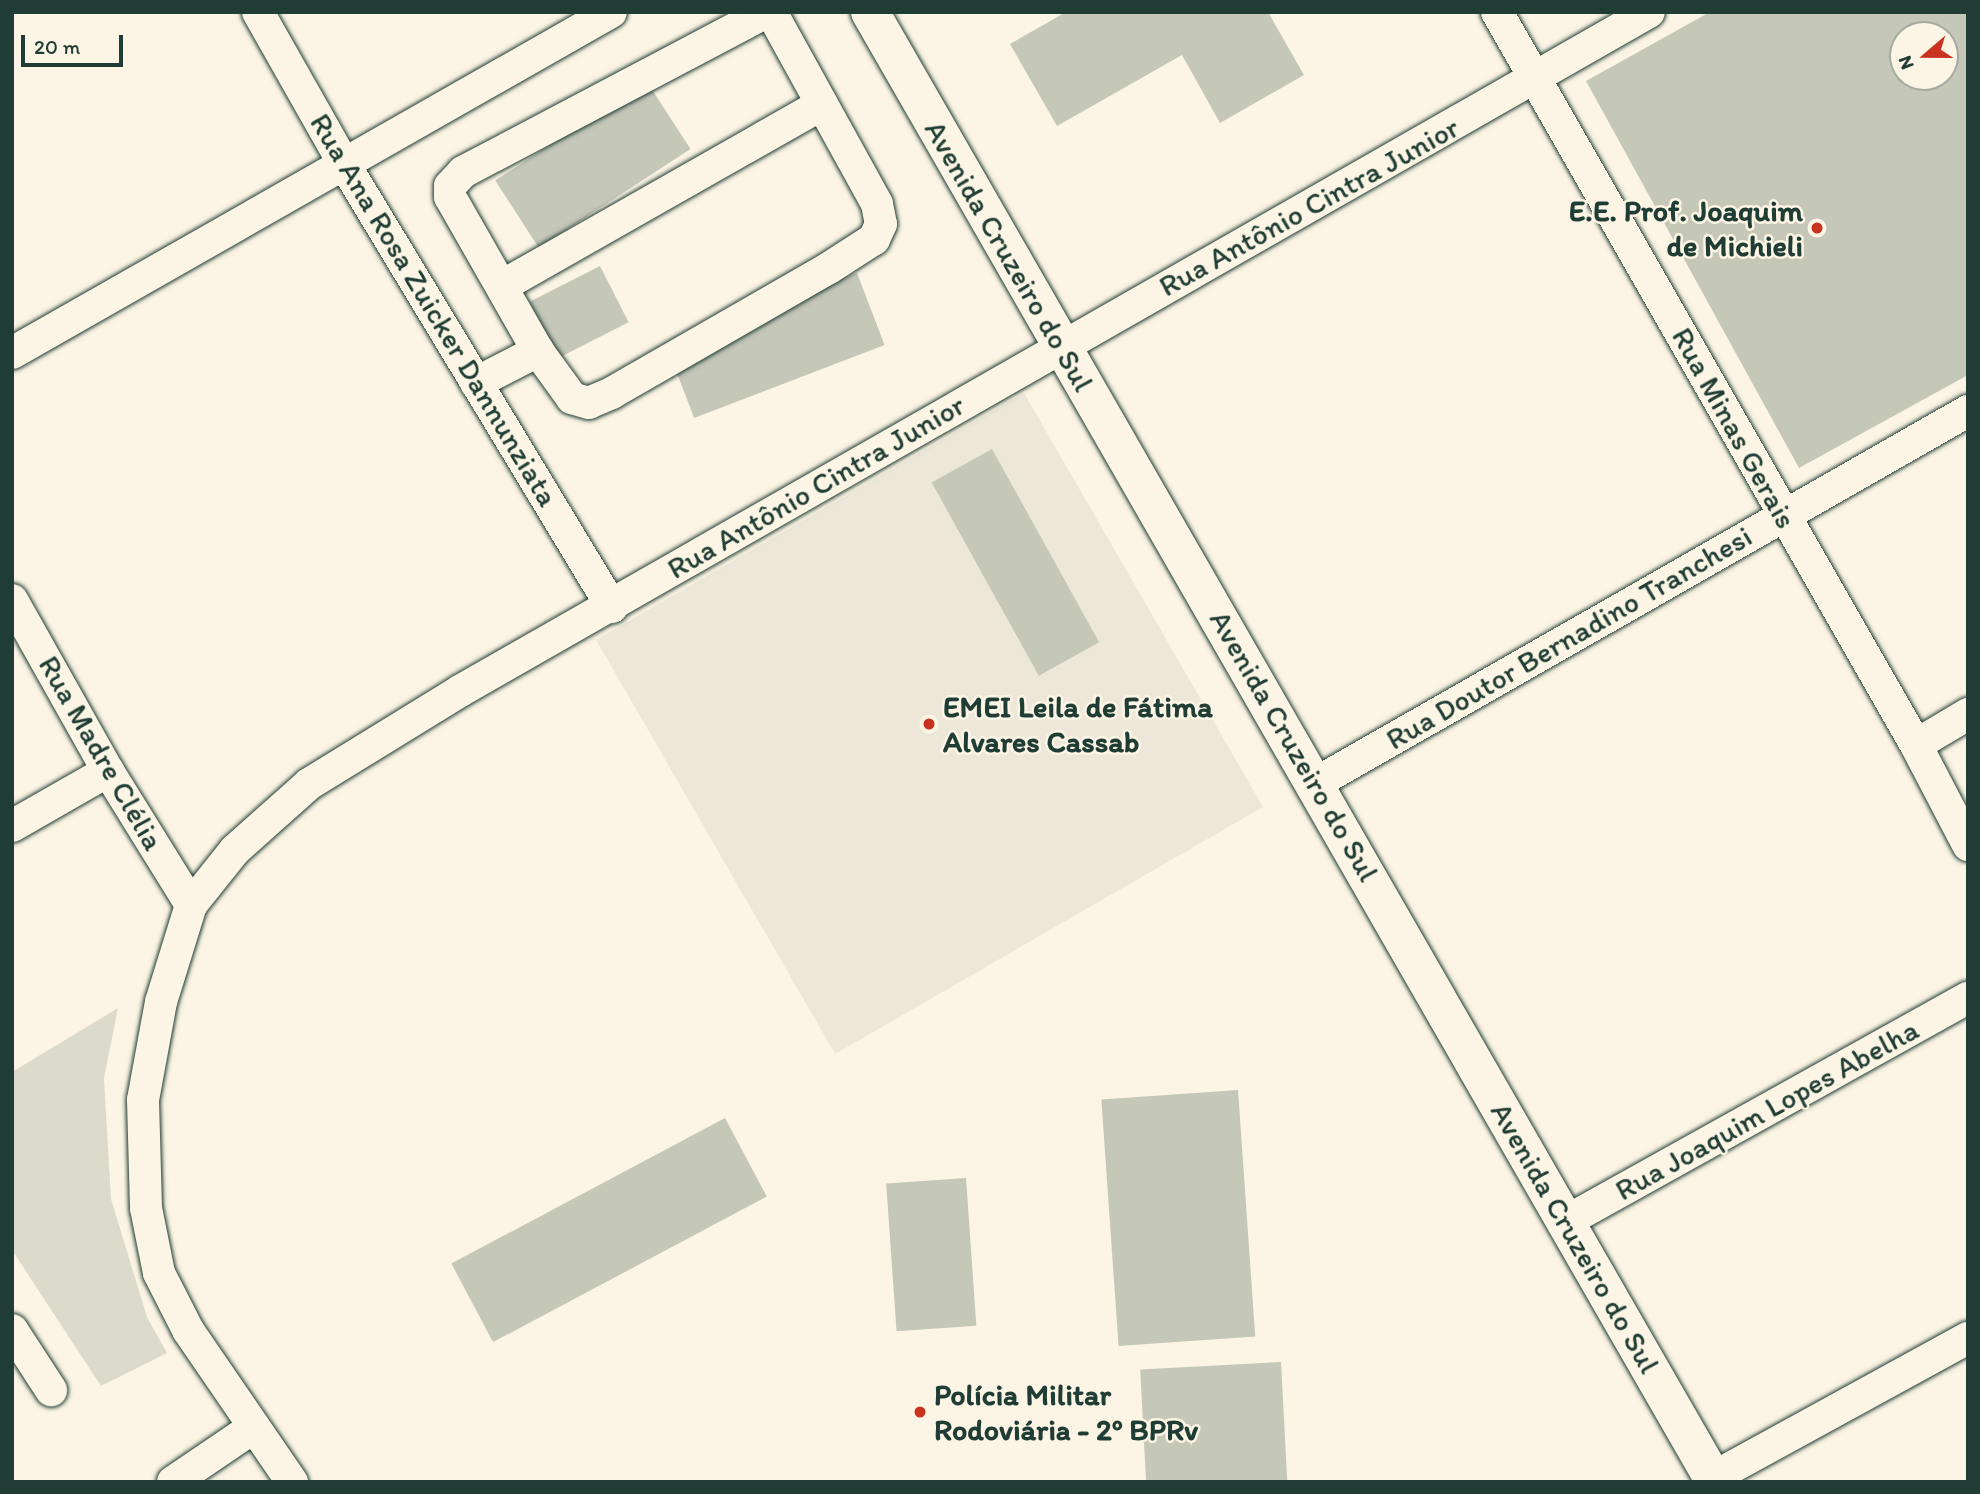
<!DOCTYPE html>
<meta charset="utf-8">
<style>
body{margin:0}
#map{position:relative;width:1980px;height:1494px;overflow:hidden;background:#fcf5e5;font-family:Itim,sans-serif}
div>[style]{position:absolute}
.built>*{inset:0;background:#ece7d8;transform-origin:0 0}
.green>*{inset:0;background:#dcdacc}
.building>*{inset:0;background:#c5c7b9;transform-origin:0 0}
.roads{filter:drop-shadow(0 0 2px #1f3d34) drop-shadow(0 0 2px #1f3d34)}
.street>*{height:32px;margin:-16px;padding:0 16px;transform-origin:16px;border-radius:16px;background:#fcf5e5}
.secondary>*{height:38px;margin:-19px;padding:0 19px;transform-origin:19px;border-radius:19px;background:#fcf5e5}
.dots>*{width:19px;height:19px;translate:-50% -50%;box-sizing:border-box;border:4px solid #fcf5e5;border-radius:50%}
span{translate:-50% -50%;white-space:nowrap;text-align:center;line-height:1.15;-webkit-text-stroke:5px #fcf5e5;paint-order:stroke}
.street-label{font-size:30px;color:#1f3d34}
.poi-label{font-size:30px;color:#1f3d34;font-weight:700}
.right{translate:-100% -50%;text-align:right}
.left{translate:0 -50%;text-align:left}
.frame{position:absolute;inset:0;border:14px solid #1f3d34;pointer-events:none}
.north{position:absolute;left:1889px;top:21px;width:70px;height:70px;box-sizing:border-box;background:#fcf5e5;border:2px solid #a4ab9e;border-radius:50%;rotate:250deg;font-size:19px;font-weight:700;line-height:28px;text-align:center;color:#1f3d34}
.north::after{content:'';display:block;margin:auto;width:24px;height:32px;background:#c8321e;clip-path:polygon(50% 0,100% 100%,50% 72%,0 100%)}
.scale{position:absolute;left:21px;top:35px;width:102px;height:32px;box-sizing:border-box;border:4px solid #1f3d34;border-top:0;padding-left:9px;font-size:21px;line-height:24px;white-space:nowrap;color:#1f3d34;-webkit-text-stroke:5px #fcf5e5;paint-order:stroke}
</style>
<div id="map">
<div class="built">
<i style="left:1024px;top:393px;width:478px;height:494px;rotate:60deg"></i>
</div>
<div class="green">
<i style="clip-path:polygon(118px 1008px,104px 1078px,111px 1199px,147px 1317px,167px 1353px,101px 1386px,12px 1250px,12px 1072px)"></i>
</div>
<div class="building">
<i style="clip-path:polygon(1066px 12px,1268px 12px,1304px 75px,1220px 123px,1182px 55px,1057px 126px,1010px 44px)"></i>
<i style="clip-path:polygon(evenodd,1710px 12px,1968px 12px,1968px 375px,1799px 468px,1586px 81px,1710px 12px,1903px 35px,1945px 35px,1945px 77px,1903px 77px,1903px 35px)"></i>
<i style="left:647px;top:82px;width:80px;height:181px;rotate:57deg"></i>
<i style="left:600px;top:266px;width:63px;height:79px;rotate:63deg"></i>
<i style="left:857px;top:273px;width:77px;height:204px;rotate:69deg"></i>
<i style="left:992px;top:449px;width:221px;height:69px;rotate:61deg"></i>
<i style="left:1238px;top:1090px;width:247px;height:137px;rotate:86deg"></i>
<i style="left:725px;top:1118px;width:89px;height:310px;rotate:62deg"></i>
<i style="left:966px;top:1178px;width:148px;height:80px;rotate:86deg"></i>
<i style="left:1281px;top:1362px;width:120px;height:141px;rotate:87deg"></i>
</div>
<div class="roads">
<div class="street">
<i style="left:258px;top:12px;width:172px;rotate:60.5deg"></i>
<i style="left:343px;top:162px;width:520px;rotate:58.85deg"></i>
<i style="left:1497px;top:12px;width:844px;rotate:60.25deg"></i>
<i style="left:1916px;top:745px;width:113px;rotate:62.5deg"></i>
<i style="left:764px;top:13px;width:13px;rotate:29deg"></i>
<i style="left:775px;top:19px;width:211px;rotate:61.1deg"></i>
<i style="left:877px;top:204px;width:20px;rotate:79deg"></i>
<i style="left:881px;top:224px;width:17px;rotate:115deg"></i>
<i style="left:874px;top:239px;width:54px;rotate:147.2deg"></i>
<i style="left:829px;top:268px;width:250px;rotate:150.1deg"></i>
<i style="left:612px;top:393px;width:25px;rotate:157deg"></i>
<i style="left:589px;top:403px;width:18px;rotate:-164deg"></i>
<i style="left:572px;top:398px;width:58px;rotate:-125.9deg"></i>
<i style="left:538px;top:351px;width:177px;rotate:-119.7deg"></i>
<i style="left:450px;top:197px;width:11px;rotate:-90deg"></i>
<i style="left:450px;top:186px;width:19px;rotate:-47deg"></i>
<i style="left:463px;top:172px;width:340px;rotate:-27.8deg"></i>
<i style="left:502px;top:286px;width:368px;rotate:-29.6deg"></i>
<i style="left:12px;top:353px;width:689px;rotate:-29.65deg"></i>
<i style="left:476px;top:383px;width:70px;rotate:-27.3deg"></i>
<i style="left:12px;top:600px;width:196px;rotate:60.7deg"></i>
<i style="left:108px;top:771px;width:158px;rotate:58.2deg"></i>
<i style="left:1916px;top:745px;width:61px;rotate:-30.8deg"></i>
<i style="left:1316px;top:783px;width:751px;rotate:-29.71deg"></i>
<i style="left:12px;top:826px;width:111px;rotate:-29.8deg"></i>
<i style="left:1565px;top:1222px;width:461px;rotate:-29.1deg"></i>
<i style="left:12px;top:1330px;width:72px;rotate:57deg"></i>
<i style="left:1712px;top:1478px;width:292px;rotate:-28.7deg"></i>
<i style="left:173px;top:1482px;width:98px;rotate:-34.2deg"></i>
<i style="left:292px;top:1482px;width:184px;rotate:-124.4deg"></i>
<i style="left:188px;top:1330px;width:64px;rotate:-117deg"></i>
<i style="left:159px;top:1273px;width:66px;rotate:-101.3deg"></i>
<i style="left:146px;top:1208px;width:108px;rotate:-91.6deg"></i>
<i style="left:143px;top:1100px;width:100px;rotate:-79.6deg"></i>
<i style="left:161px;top:1002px;width:102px;rotate:-72.8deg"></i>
<i style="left:191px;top:905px;width:70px;rotate:-51.3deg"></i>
<i style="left:235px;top:850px;width:99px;rotate:-41.7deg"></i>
<i style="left:309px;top:784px;width:177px;rotate:-31.6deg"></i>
<i style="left:460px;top:691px;width:1369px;rotate:-29.73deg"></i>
</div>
<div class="secondary">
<i style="left:870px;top:12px;width:1696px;rotate:60.11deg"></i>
</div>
</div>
<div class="dots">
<i style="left:1817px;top:228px;background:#c8321e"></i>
<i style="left:929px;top:724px;background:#c8321e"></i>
<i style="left:920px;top:1412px;background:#c8321e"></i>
</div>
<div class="street-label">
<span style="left:1309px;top:207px;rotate:-29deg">Rua Antônio Cintra Junior</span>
<span style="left:1009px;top:256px;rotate:60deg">Avenida Cruzeiro do Sul</span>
<span style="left:434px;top:310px;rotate:59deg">Rua Ana Rosa Zuicker Dannunziata</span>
<span style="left:1734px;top:428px;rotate:61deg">Rua Minas Gerais</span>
<span style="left:816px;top:487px;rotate:-30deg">Rua Antônio Cintra Junior</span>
<span style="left:1569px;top:638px;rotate:-30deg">Rua Doutor Bernadino Tranchesi</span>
<span style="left:1294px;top:746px;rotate:60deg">Avenida Cruzeiro do Sul</span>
<span style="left:101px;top:753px;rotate:60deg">Rua Madre Clélia</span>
<span style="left:1767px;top:1110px;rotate:-29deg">Rua Joaquim Lopes Abelha</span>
<span style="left:1575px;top:1238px;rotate:60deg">Avenida Cruzeiro do Sul</span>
</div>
<div class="poi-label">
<span class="right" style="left:1803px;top:228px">E.E. Prof. Joaquim<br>de Michieli</span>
<span class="left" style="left:943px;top:724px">EMEI Leila de Fátima<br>Alvares Cassab</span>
<span class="left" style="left:934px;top:1412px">Polícia Militar<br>Rodoviária - 2º BPRv</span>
</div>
<div class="frame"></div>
<div class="north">N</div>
<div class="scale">20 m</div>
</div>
